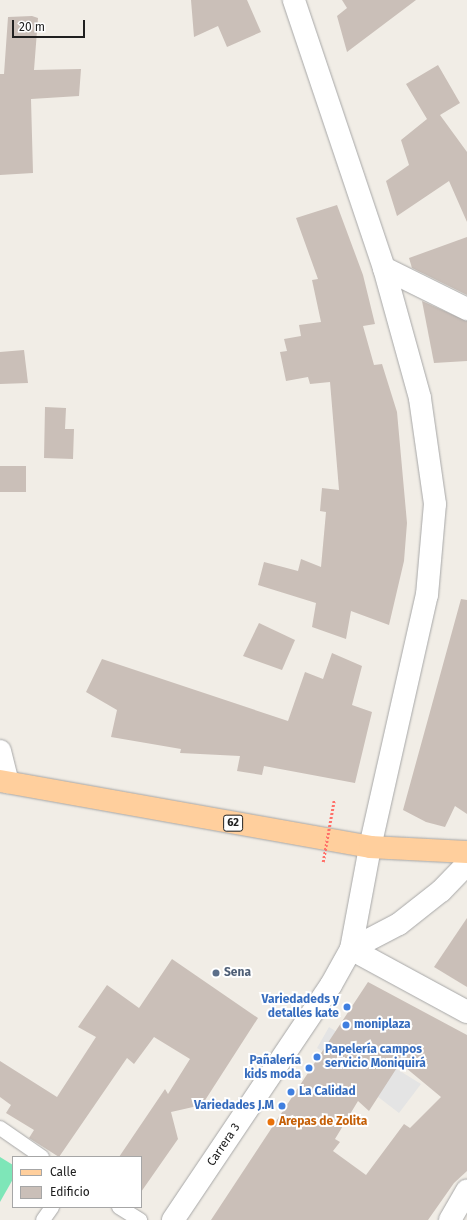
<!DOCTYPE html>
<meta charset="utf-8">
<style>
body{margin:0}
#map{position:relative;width:467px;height:1220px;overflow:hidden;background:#f1ede6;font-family:"Fira Sans",sans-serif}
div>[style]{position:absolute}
.pitch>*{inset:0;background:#7ee6b8}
.parking>*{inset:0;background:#e4e4e4}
.building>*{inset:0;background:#cabfb8;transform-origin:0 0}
.roads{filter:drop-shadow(0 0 1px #a7a7a7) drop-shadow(0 0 1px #a7a7a7)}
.lane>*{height:14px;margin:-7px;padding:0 7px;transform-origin:7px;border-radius:7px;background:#fff}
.street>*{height:22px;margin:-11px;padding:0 11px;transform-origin:11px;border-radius:11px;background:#fff}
.primary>*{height:22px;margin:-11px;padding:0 11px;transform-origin:11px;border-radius:11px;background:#ffcf9d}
.path-bridge>*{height:2.5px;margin-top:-1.25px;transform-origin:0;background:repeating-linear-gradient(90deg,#ff7069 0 2px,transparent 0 4px)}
.dots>*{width:11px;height:11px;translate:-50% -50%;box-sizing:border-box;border:2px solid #fff;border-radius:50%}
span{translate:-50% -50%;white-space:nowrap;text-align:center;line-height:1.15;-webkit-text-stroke:4px #fff;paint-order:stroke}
.shield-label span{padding:1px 3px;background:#fff;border:1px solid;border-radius:3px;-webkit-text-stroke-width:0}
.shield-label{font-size:11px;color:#202020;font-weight:700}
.service-label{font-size:12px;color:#4e5e75;font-weight:700}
.left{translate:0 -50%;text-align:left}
.shop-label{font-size:12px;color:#366cbe;font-weight:700}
.right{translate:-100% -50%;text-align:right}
.food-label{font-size:12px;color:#c56008;font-weight:700}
.street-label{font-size:12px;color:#202020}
.legend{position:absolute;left:12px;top:1156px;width:130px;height:52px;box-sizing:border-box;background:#fff;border:1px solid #a6a6a6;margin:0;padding:5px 7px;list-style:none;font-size:12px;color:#202020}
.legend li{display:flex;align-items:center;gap:8px;height:20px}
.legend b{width:20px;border:1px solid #a6a6a6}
.scale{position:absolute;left:12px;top:20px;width:73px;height:18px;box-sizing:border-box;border:2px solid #202020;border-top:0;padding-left:5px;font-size:12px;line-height:14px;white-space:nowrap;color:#202020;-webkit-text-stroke:3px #fff;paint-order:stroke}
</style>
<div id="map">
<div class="pitch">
<i style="clip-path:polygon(0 1157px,13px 1165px,13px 1179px,0 1202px)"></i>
</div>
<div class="parking">
<i style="clip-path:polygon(329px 1027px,421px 1084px,399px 1113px,352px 1077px,355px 1071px,317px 1048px)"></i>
</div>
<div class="building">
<i style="clip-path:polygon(191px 0,247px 0,261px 32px,227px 47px,218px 26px,194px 37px)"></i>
<i style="clip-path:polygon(342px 0,416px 0,347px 52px,337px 16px,347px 8px)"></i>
<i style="clip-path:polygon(32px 16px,38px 18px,34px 70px,81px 69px,79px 96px,31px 99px,33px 173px,0 175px,0 74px,4px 74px,8px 17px)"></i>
<i style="clip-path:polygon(438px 65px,460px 103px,440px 115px,467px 152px,467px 222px,449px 181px,397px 216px,386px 181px,409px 165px,401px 140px,427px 119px,406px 84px)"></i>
<i style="clip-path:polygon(337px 205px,363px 275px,375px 324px,363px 326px,374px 365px,382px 364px,397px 412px,407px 523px,404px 561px,389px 625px,351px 611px,346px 639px,312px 627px,316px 603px,258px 585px,264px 562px,298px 571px,301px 559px,321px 567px,326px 512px,320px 511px,322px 488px,339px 490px,330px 382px,310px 384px,308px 377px,286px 381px,280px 352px,287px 351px,284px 339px,301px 336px,299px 325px,321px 322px,312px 280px,318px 279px,296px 218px)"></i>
<i style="clip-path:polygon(467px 237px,467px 295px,412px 268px,409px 258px)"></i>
<i style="clip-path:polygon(422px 301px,467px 321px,467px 361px,434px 363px)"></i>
<i style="clip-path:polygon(24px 350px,28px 383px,0 384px,0 352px)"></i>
<i style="clip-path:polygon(45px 407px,66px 408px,65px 429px,74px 429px,73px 459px,44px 458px)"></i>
<i style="left:26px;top:466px;width:26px;height:26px;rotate:90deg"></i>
<i style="clip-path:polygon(461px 599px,467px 600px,467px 814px,455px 806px,445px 827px,426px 822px,403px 810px)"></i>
<i style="clip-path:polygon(259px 623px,295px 640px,282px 670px,243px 656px)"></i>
<i style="clip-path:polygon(332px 653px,362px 666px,352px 705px,372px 712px,355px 783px,264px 766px,262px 775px,237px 771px,240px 756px,180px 753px,181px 749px,111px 737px,117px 710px,86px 692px,102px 659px,288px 721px,305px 672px,323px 679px)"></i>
<i style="clip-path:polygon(467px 918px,467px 987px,434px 967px)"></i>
<i style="clip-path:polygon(172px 959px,258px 1018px,202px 1105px,171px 1112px,178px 1139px,141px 1192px,141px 1157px,119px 1157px,165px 1089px,168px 1094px,190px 1059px,154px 1037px,134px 1064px,127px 1058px,59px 1157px,29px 1138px,34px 1130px,6px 1113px,11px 1105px,0 1097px,0 1061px,57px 1097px,96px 1037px,78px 1027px,107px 985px,139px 1008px)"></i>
<i style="clip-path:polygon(evenodd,368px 982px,467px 1035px,467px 1171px,454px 1183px,428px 1220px,211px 1220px,368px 982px,400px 1063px,441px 1097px,410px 1128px,404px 1124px,366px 1175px,333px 1151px,340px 1142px,335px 1139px,358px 1101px,369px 1111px,400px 1063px)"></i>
</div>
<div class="roads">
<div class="lane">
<i style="left:0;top:1128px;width:51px;rotate:34.6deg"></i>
<i style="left:119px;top:1207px;width:25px;rotate:32deg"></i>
<i style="left:43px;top:1220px;width:16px;rotate:-55deg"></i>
</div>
<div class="street">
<i style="left:384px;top:268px;width:93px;rotate:26.3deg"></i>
<i style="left:0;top:751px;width:32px;rotate:76deg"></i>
<i style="left:351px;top:949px;width:54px;rotate:-27.5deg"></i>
<i style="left:399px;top:924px;width:53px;rotate:-38.2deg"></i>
<i style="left:441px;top:891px;width:37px;rotate:-46deg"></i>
<i style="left:351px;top:949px;width:132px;rotate:28.5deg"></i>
<i style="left:173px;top:1220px;width:283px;rotate:-56.1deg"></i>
<i style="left:331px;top:985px;width:41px;rotate:-60.9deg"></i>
<i style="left:351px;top:949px;width:104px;rotate:-79.4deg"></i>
<i style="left:370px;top:847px;width:258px;rotate:-77.3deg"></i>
<i style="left:427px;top:595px;width:91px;rotate:-85deg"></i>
<i style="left:435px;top:504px;width:107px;rotate:-98.1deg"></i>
<i style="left:420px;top:398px;width:135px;rotate:-105.5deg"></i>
<i style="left:384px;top:268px;width:283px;rotate:-108.6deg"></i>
<i style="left:450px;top:1220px;width:34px;rotate:-60deg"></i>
</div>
<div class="primary">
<i style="left:0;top:781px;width:376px;rotate:10.1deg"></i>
<i style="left:370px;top:847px;width:97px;rotate:3deg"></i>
</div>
</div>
<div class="path-bridge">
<i style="left:323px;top:862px;width:63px;rotate:-79.9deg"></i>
</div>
<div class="dots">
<i style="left:216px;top:973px;background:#5c6f8a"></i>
<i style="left:347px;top:1007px;background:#3f7fe0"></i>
<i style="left:346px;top:1025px;background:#3f7fe0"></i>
<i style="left:317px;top:1057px;background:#3f7fe0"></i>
<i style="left:309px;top:1068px;background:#3f7fe0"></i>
<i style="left:291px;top:1092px;background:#3f7fe0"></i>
<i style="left:282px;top:1106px;background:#3f7fe0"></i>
<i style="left:271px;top:1122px;background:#e8710a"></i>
</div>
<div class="shield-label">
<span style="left:233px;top:823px">62</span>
</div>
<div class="service-label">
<span class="left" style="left:224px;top:973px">Sena</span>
</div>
<div class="shop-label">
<span class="right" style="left:339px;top:1007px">Variedadeds y<br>detalles kate</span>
<span class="left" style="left:354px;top:1025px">moniplaza</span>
<span class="left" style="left:325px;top:1057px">Papelería campos<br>servicio Moniquirá</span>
<span class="right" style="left:301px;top:1068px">Pañalería<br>kids moda</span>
<span class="left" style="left:299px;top:1092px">La Calidad</span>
<span class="right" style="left:274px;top:1106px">Variedades J.M</span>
</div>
<div class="food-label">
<span class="left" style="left:279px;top:1122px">Arepas de Zolita</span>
</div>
<div class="street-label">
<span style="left:224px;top:1145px;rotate:-56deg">Carrera 3</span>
</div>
<ul class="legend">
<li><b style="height:5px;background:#ffcf9d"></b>Calle</li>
<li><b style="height:11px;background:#cabfb8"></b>Edificio</li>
</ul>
<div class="scale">20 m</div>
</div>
